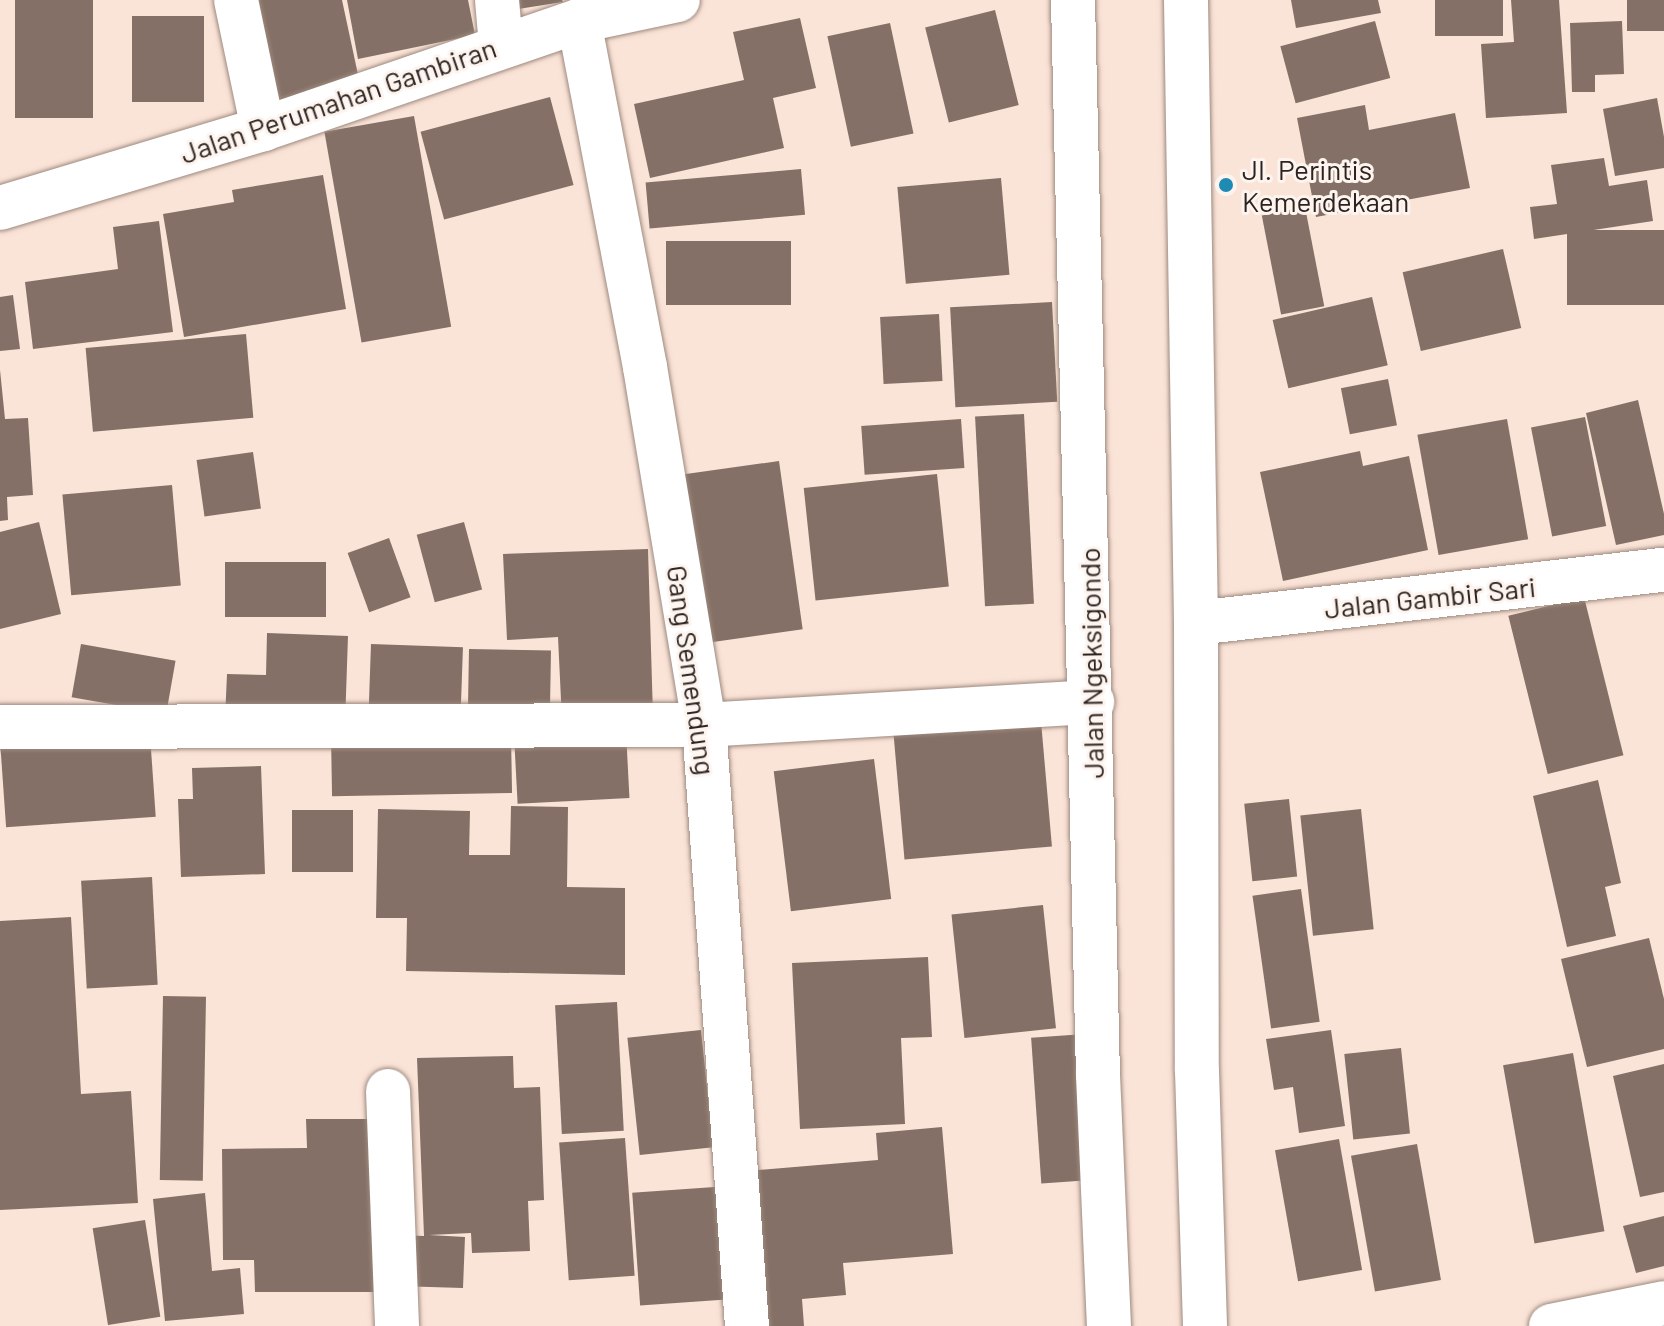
<!DOCTYPE html>
<style>
body{margin:0}
#map{position:relative;width:1664px;height:1326px;overflow:hidden;background:#fae3d7;font-family:Barlow,sans-serif}
div>[style]{position:absolute}
.building>*{inset:0;background:#847066;transform-origin:0 0}
.roads{filter:drop-shadow(0 0 2px #9e897f) drop-shadow(0 0 2px #9e897f)}
.minor>*{height:44px;margin:-22px;padding:0 22px;transform-origin:22px;border-radius:22px;background:#fff}
.major>*{height:44px;margin:-22px;padding:0 22px;transform-origin:22px;border-radius:22px;background:#fff}
.dots>*{width:22px;height:22px;translate:-50% -50%;box-sizing:border-box;border:4px solid #fdf4ef;border-radius:50%}
span{translate:-50% -50%;white-space:nowrap;text-align:center;line-height:1.15;-webkit-text-stroke:6px #fdf4ef;paint-order:stroke}
.street-label{font-size:28px;color:#2c231f}
.poi-label{font-size:28px;color:#2c231f}
.left{translate:0 -50%;text-align:left}
</style>
<div id="map">
<div class="building">
<i style="left:15px;top:0;width:78px;height:118px"></i>
<i style="clip-path:polygon(248px 0,342px 0,360px 84px,270px 102px)"></i>
<i style="clip-path:polygon(347px 0,468px 0,475px 35px,358px 59px)"></i>
<i style="clip-path:polygon(517px 0,562px 0,563px 2px,518px 9px)"></i>
<i style="clip-path:polygon(1291px 0,1378px 0,1381px 13px,1296px 28px)"></i>
<i style="left:1435px;top:0;width:68px;height:36px"></i>
<i style="clip-path:polygon(1511px 0,1559px 0,1567px 113px,1486px 118px,1481px 44px,1514px 42px)"></i>
<i style="left:1627px;top:0;width:37px;height:31px"></i>
<i style="left:995px;top:10px;width:98px;height:72px;rotate:76deg"></i>
<i style="left:204px;top:16px;width:86px;height:72px;rotate:90deg"></i>
<i style="clip-path:polygon(800px 18px,816px 88px,773px 98px,784px 148px,650px 178px,634px 104px,744px 80px,733px 32px)"></i>
<i style="left:1375px;top:21px;width:59px;height:98px;rotate:75deg"></i>
<i style="clip-path:polygon(1622px 21px,1624px 74px,1595px 75px,1595px 92px,1572px 92px,1570px 23px)"></i>
<i style="left:890px;top:23px;width:113px;height:64px;rotate:78deg"></i>
<i style="left:550px;top:97px;width:91px;height:134px;rotate:75deg"></i>
<i style="clip-path:polygon(1657px 98px,1664px 137px,1664px 168px,1615px 176px,1603px 109px)"></i>
<i style="clip-path:polygon(1365px 105px,1369px 130px,1455px 113px,1470px 188px,1316px 217px,1297px 118px)"></i>
<i style="left:414px;top:116px;width:214px;height:91px;rotate:80deg"></i>
<i style="clip-path:polygon(1604px 158px,1609px 186px,1647px 180px,1653px 221px,1534px 239px,1530px 207px,1557px 204px,1551px 165px)"></i>
<i style="left:801px;top:169px;width:46px;height:156px;rotate:85deg"></i>
<i style="clip-path:polygon(323px 175px,346px 309px,184px 337px,163px 214px,234px 202px,232px 190px)"></i>
<i style="left:1001px;top:178px;width:97px;height:104px;rotate:85deg"></i>
<i style="left:1305px;top:207px;width:101px;height:44px;rotate:79deg"></i>
<i style="clip-path:polygon(159px 221px,173px 332px,33px 349px,25px 282px,118px 269px,113px 227px)"></i>
<i style="left:1664px;top:230px;width:75px;height:97px;rotate:90deg"></i>
<i style="left:666px;top:241px;width:125px;height:64px"></i>
<i style="left:1503px;top:249px;width:81px;height:103px;rotate:77deg"></i>
<i style="clip-path:polygon(13px 295px,20px 349px,0 351px,0 297px)"></i>
<i style="left:1372px;top:297px;width:70px;height:102px;rotate:77deg"></i>
<i style="left:1052px;top:302px;width:100px;height:102px;rotate:87deg"></i>
<i style="left:939px;top:314px;width:67px;height:59px;rotate:87deg"></i>
<i style="left:246px;top:334px;width:84px;height:161px;rotate:85deg"></i>
<i style="clip-path:polygon(0 370px,5px 419px,28px 418px,33px 495px,7px 497px,8px 520px,0 521px)"></i>
<i style="left:1388px;top:379px;width:47px;height:48px;rotate:79deg"></i>
<i style="clip-path:polygon(1638px 400px,1664px 514px,1664px 535px,1616px 545px,1586px 413px)"></i>
<i style="left:1024px;top:414px;width:190px;height:49px;rotate:87deg"></i>
<i style="left:1585px;top:417px;width:111px;height:55px;rotate:79deg"></i>
<i style="left:961px;top:419px;width:49px;height:100px;rotate:86deg"></i>
<i style="left:1507px;top:419px;width:122px;height:91px;rotate:80deg"></i>
<i style="clip-path:polygon(1360px 451px,1363px 466px,1409px 456px,1428px 550px,1283px 581px,1260px 472px)"></i>
<i style="left:253px;top:452px;width:57px;height:57px;rotate:82deg"></i>
<i style="left:779px;top:461px;width:170px;height:110px;rotate:82deg"></i>
<i style="left:937px;top:474px;width:113px;height:134px;rotate:84deg"></i>
<i style="left:172px;top:485px;width:101px;height:110px;rotate:85deg"></i>
<i style="clip-path:polygon(39px 522px,61px 614px,0 629px,0 532px)"></i>
<i style="left:464px;top:522px;width:70px;height:49px;rotate:75deg"></i>
<i style="left:389px;top:538px;width:63px;height:44px;rotate:70deg"></i>
<i style="clip-path:polygon(648px 549px,653px 716px,562px 721px,558px 637px,507px 640px,503px 554px)"></i>
<i style="left:326px;top:562px;width:55px;height:101px;rotate:90deg"></i>
<i style="left:1584px;top:597px;width:163px;height:78px;rotate:76deg"></i>
<i style="clip-path:polygon(267px 633px,348px 636px,345px 724px,225px 719px,227px 674px,266px 675px)"></i>
<i style="left:81px;top:644px;width:96px;height:54px;rotate:10deg"></i>
<i style="left:371px;top:644px;width:92px;height:77px;rotate:2deg"></i>
<i style="left:469px;top:649px;width:82px;height:72px;rotate:1deg"></i>
<i style="left:1040px;top:710px;width:137px;height:148px;rotate:85deg"></i>
<i style="left:626px;top:732px;width:66px;height:112px;rotate:87deg"></i>
<i style="left:511px;top:734px;width:59px;height:180px;rotate:89deg"></i>
<i style="left:150px;top:735px;width:82px;height:150px;rotate:86deg"></i>
<i style="left:874px;top:759px;width:141px;height:101px;rotate:83deg"></i>
<i style="clip-path:polygon(261px 766px,265px 874px,181px 877px,178px 799px,193px 799px,192px 768px)"></i>
<i style="clip-path:polygon(1598px 780px,1621px 883px,1605px 887px,1616px 936px,1567px 947px,1533px 796px)"></i>
<i style="left:1289px;top:799px;width:78px;height:45px;rotate:84deg"></i>
<i style="clip-path:polygon(511px 806px,568px 807px,567px 887px,625px 888px,625px 975px,406px 971px,407px 918px,376px 918px,378px 809px,470px 811px,469px 855px,510px 855px)"></i>
<i style="left:1361px;top:809px;width:121px;height:61px;rotate:84deg"></i>
<i style="left:292px;top:810px;width:61px;height:62px"></i>
<i style="left:152px;top:877px;width:108px;height:71px;rotate:87deg"></i>
<i style="left:1301px;top:889px;width:134px;height:49px;rotate:82deg"></i>
<i style="left:1043px;top:905px;width:124px;height:92px;rotate:84deg"></i>
<i style="clip-path:polygon(71px 917px,81px 1094px,131px 1091px,138px 1203px,0 1210px,0 921px)"></i>
<i style="clip-path:polygon(1649px 938px,1664px 999px,1664px 1049px,1587px 1067px,1561px 959px)"></i>
<i style="clip-path:polygon(928px 957px,932px 1037px,901px 1038px,905px 1124px,800px 1129px,792px 963px)"></i>
<i style="left:163px;top:996px;width:43px;height:184px;rotate:1deg"></i>
<i style="left:617px;top:1002px;width:129px;height:62px;rotate:87deg"></i>
<i style="left:701px;top:1030px;width:118px;height:74px;rotate:84deg"></i>
<i style="clip-path:polygon(1331px 1030px,1345px 1126px,1299px 1133px,1293px 1087px,1274px 1090px,1266px 1039px)"></i>
<i style="left:1085px;top:1034px;width:146px;height:54px;rotate:86deg"></i>
<i style="left:1401px;top:1048px;width:86px;height:57px;rotate:84deg"></i>
<i style="left:1573px;top:1053px;width:181px;height:71px;rotate:80deg"></i>
<i style="clip-path:polygon(513px 1056px,514px 1088px,540px 1087px,544px 1200px,528px 1201px,530px 1251px,472px 1253px,471px 1233px,429px 1235px,465px 1237px,463px 1288px,397px 1286px,399px 1235px,424px 1236px,417px 1058px)"></i>
<i style="clip-path:polygon(1664px 1064px,1664px 1192px,1640px 1197px,1613px 1076px)"></i>
<i style="clip-path:polygon(306px 1119px,386px 1119px,388px 1292px,255px 1292px,254px 1260px,223px 1260px,222px 1149px,307px 1148px)"></i>
<i style="clip-path:polygon(942px 1127px,953px 1254px,843px 1263px,846px 1295px,802px 1299px,804px 1326px,760px 1326px,746px 1171px,878px 1160px,876px 1133px)"></i>
<i style="left:625px;top:1138px;width:138px;height:66px;rotate:86deg"></i>
<i style="left:1339px;top:1139px;width:133px;height:65px;rotate:80deg"></i>
<i style="left:1417px;top:1144px;width:138px;height:67px;rotate:80deg"></i>
<i style="left:729px;top:1186px;width:113px;height:97px;rotate:86deg"></i>
<i style="clip-path:polygon(205px 1193px,212px 1271px,240px 1268px,244px 1314px,165px 1321px,153px 1199px)"></i>
<i style="clip-path:polygon(1664px 1216px,1664px 1266px,1636px 1273px,1623px 1226px)"></i>
<i style="left:145px;top:1220px;width:98px;height:53px;rotate:81deg"></i>
</div>
<div class="roads">
<div class="minor">
<i style="left:236px;top:0;width:132px;rotate:78.2deg"></i>
<i style="left:497px;top:0;width:46px;rotate:85deg"></i>
<i style="left:579px;top:21px;width:352px;rotate:79.2deg"></i>
<i style="left:645px;top:367px;width:363px;rotate:80.6deg"></i>
<i style="left:704px;top:725px;width:603px;rotate:85.91deg"></i>
<i style="left:0;top:208px;width:275px;rotate:-16.7deg"></i>
<i style="left:263px;top:129px;width:334px;rotate:-18.9deg"></i>
<i style="left:579px;top:21px;width:101px;rotate:-12deg"></i>
<i style="left:1196px;top:623px;width:471px;rotate:-6.5deg"></i>
<i style="left:0;top:727px;width:704px;rotate:-0.16deg"></i>
<i style="left:704px;top:725px;width:389px;rotate:-3.4deg"></i>
<i style="left:388px;top:1091px;width:235px;rotate:87.8deg"></i>
<i style="left:1551px;top:1326px;width:115px;rotate:-11.5deg"></i>
</div>
<div class="major">
<i style="left:1073px;top:0;width:1075px;rotate:88.67deg"></i>
<i style="left:1098px;top:1075px;width:251px;rotate:87.5deg"></i>
<i style="left:1186px;top:0;width:623px;rotate:89.08deg"></i>
<i style="left:1196px;top:623px;width:448px;rotate:89.9deg"></i>
<i style="left:1197px;top:1071px;width:255px;rotate:88.2deg"></i>
</div>
</div>
<div class="dots">
<i style="left:1226px;top:185px;background:#208bb2"></i>
</div>
<div class="street-label">
<span style="left:338px;top:100px;rotate:-19deg">Jalan Perumahan Gambiran</span>
<span style="left:1430px;top:597px;rotate:-6deg">Jalan Gambir Sari</span>
<span style="left:1091px;top:663px;rotate:-91deg">Jalan Ngeksigondo</span>
<span style="left:692px;top:670px;rotate:82deg">Gang Semendung</span>
</div>
<div class="poi-label">
<span class="left" style="left:1242px;top:185px">Jl. Perintis<br>Kemerdekaan</span>
</div>
</div>
